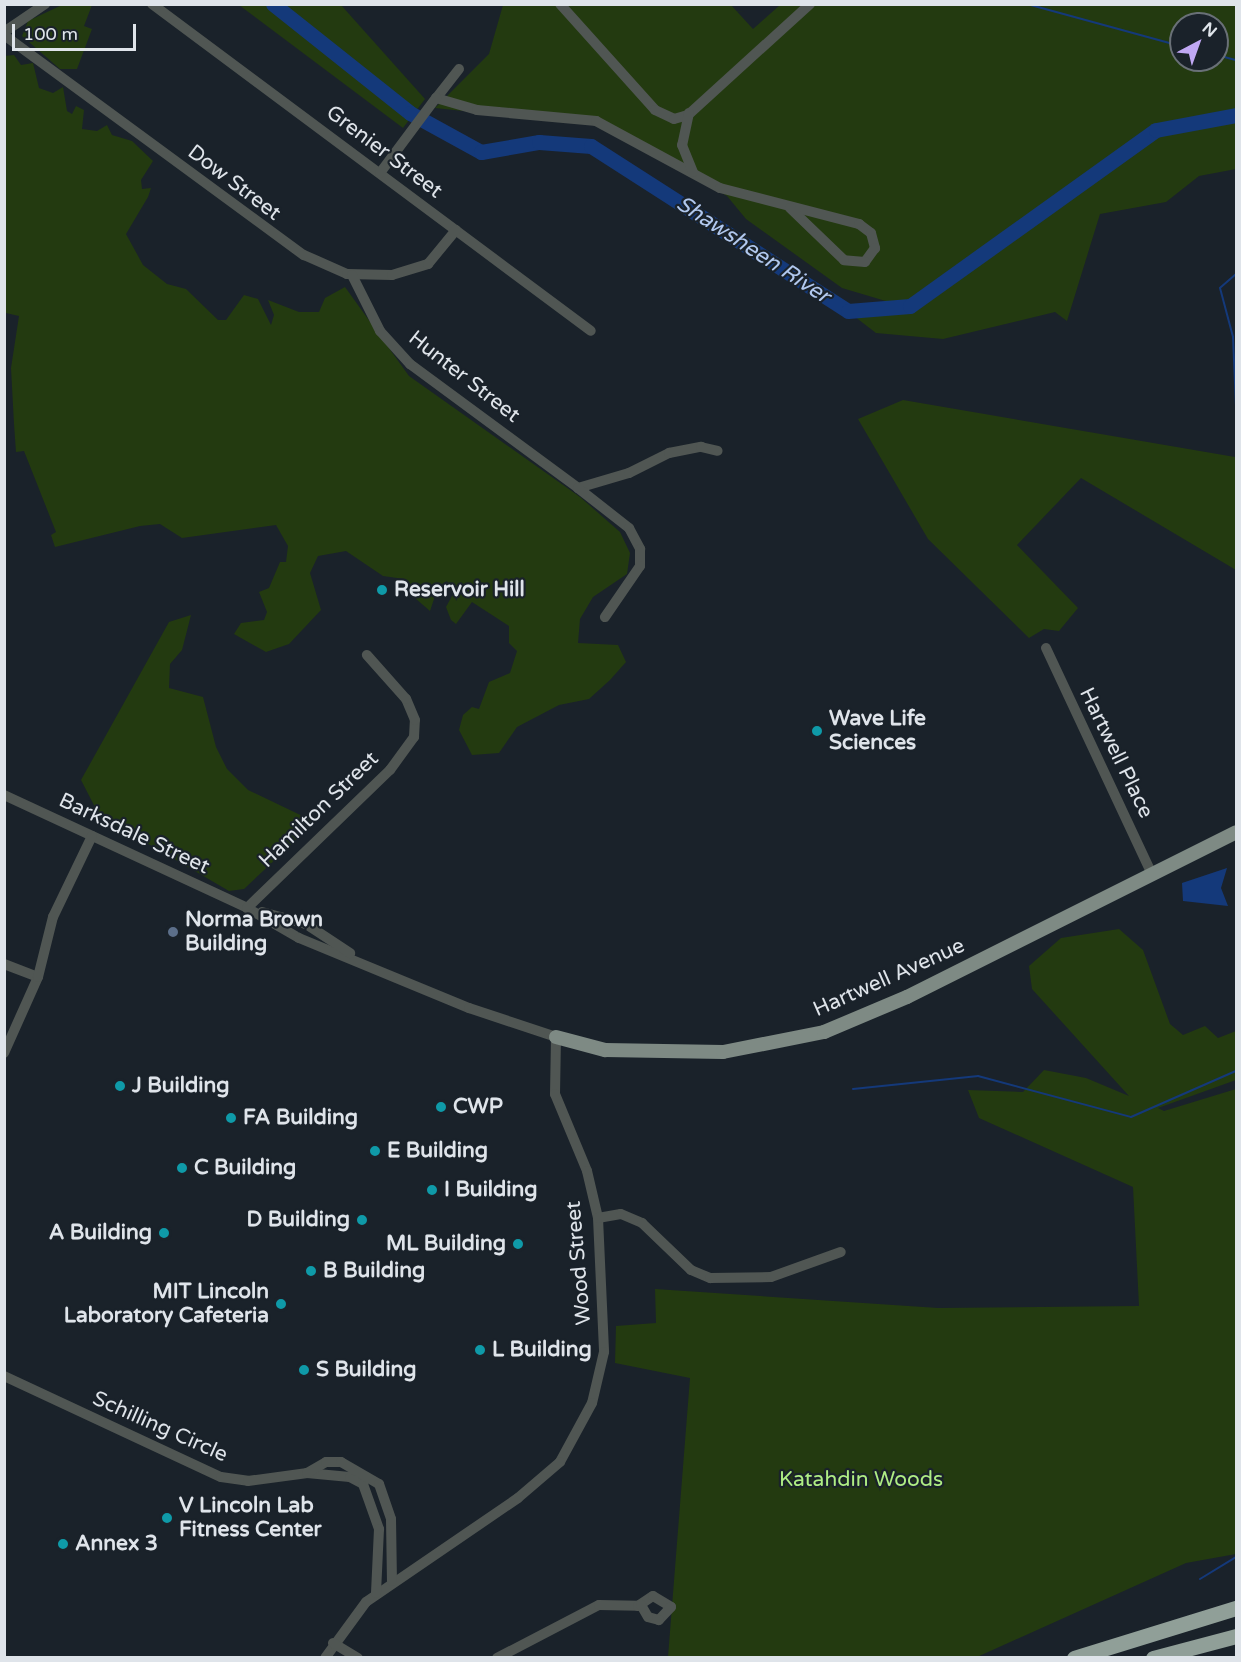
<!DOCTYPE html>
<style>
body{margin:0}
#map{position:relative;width:1241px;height:1662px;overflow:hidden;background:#1a222a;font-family:"Varela Round",sans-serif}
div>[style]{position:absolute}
.green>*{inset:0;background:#233a10}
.water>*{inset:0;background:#14397a}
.stream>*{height:2px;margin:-1px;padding:0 1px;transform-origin:1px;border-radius:1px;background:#14397a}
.river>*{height:15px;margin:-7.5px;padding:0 7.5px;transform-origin:7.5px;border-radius:7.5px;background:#14397a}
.minor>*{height:10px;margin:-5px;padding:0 5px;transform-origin:5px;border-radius:5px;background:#505653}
.major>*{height:14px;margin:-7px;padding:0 7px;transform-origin:7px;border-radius:7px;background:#7e8a84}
.highway>*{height:15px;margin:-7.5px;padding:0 7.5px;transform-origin:7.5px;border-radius:7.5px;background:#909f98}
.dots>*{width:16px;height:16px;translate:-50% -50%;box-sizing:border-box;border:3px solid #1a222a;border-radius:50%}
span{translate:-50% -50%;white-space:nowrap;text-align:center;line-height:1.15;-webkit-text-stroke:4.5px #1a222a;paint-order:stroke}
.street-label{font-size:21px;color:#dfe4ea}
.poi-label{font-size:21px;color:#dfe4ea;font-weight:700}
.left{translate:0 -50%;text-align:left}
.right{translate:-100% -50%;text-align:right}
.park-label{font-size:21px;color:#afed84}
.water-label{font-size:22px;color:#b1c8ee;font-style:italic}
.frame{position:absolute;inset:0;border:6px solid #dfe4ea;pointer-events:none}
.north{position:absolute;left:1169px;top:12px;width:60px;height:60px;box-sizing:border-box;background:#1a222a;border:2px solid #697077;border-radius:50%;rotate:41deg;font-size:16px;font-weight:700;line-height:24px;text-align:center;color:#dfe4ea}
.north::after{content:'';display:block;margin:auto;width:21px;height:27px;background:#c0a8f4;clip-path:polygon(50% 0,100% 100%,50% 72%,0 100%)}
.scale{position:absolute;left:12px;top:24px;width:124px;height:27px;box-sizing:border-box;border:3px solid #dfe4ea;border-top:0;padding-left:8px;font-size:18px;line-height:21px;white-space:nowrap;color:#dfe4ea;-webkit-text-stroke:4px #1a222a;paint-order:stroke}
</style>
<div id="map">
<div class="green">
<i style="clip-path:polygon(62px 5px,92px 5px,84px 26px,92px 29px,77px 69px,60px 69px,22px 36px,28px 21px)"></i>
<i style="clip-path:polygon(239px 5px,341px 5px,425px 99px,403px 128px)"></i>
<i style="clip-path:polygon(evenodd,503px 5px,731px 5px,753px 29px,780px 5px,1236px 5px,1236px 169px,1199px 176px,1166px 202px,1100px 214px,1067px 321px,1055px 312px,943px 339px,876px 333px,837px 303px,890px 307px,889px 302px,842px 288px,746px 219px,727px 196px,636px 144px,595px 125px,435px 108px,489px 54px,503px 5px,1181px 24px,1217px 24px,1217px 60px,1181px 60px,1181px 24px)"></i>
<i style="clip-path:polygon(14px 55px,21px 65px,33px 63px,39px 88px,53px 93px,63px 87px,67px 111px,72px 114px,76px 106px,84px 110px,82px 129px,97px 131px,107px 125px,112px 135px,132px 141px,153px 161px,141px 180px,142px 189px,151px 188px,148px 197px,126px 234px,143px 265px,167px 284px,186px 289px,218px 320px,226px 320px,244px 295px,258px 299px,271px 325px,274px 315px,268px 300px,299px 312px,319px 312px,325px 298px,345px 287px,409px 376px,580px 497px,620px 532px,630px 553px,627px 574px,593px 597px,580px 619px,578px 643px,618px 645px,626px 662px,610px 680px,589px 699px,559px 705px,517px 727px,499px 753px,472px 755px,459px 730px,463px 715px,472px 707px,479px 709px,489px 682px,510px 673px,517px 651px,509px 643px,509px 626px,472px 602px,456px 624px,451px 620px,446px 607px,453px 594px,447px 581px,438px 587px,430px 611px,408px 592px,404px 579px,383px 576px,346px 551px,318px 556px,310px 573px,321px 610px,289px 644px,266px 652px,234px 634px,241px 623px,264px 620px,267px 612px,259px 592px,269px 588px,280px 562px,286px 562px,288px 546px,276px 525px,182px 538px,160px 524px,140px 526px,55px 547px,51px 535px,56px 532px,24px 451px,16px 452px,14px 424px,11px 368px,19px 316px,6px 313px,5px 305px,4px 56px)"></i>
<i style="clip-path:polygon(903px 400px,1235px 457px,1236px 570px,1081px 478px,1017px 545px,1078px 608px,1059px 631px,1044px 629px,1029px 638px,928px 539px,858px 419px)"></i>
<i style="clip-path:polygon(191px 615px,182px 650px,170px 664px,169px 688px,203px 697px,216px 747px,227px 769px,248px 790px,315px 822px,244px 889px,229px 891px,99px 815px,81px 780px,169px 622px)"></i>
<i style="clip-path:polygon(1119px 929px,1143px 950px,1170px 1024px,1183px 1035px,1205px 1026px,1218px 1038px,1236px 1031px,1236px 1080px,1158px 1108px,1164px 1111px,1236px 1089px,1236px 1554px,1186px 1563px,977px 1657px,668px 1657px,690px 1378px,615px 1363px,616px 1326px,656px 1323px,655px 1289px,938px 1308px,1139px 1306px,1133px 1187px,979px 1118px,968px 1090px,1023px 1092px,1044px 1070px,1086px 1078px,1129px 1096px,1032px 989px,1029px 966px,1061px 938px)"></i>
</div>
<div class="water">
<i style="clip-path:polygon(1227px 868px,1221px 888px,1228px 906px,1183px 901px,1182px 883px)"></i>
</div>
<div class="stream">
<i style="left:1027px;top:4px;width:160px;rotate:15.3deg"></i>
<i style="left:1217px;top:55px;width:20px;rotate:15deg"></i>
<i style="left:1236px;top:274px;width:21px;rotate:139deg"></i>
<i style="left:1220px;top:288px;width:51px;rotate:75.1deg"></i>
<i style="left:1233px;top:337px;width:69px;rotate:87.5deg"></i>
<i style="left:853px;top:1089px;width:126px;rotate:-5.9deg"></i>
<i style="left:978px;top:1076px;width:158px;rotate:15deg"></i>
<i style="left:1131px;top:1117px;width:115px;rotate:-23.7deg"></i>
<i style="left:1200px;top:1579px;width:42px;rotate:-31.4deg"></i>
</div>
<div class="river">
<i style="left:273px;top:4px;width:175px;rotate:38.5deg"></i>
<i style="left:410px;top:113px;width:81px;rotate:28.8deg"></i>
<i style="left:481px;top:152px;width:59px;rotate:-9.8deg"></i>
<i style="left:539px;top:142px;width:52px;rotate:4.4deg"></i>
<i style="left:591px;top:146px;width:305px;rotate:32.7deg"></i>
<i style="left:848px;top:311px;width:62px;rotate:-4.6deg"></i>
<i style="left:910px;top:306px;width:302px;rotate:-35.6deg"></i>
<i style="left:1156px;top:130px;width:81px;rotate:-10.6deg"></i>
</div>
<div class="minor">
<i style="left:152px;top:4px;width:547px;rotate:36.68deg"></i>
<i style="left:560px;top:4px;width:142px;rotate:48.1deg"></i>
<i style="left:655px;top:110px;width:21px;rotate:25deg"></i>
<i style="left:674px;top:119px;width:15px;rotate:-16deg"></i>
<i style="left:688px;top:115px;width:165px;rotate:-42.3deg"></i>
<i style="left:4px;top:32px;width:50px;rotate:-34.3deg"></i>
<i style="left:4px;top:35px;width:372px;rotate:36.3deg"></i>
<i style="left:304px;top:255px;width:47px;rotate:23.8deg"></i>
<i style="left:347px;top:274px;width:45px;rotate:1.3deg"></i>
<i style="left:392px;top:275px;width:38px;rotate:-17deg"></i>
<i style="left:428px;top:264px;width:44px;rotate:-50.5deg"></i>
<i style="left:459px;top:69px;width:37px;rotate:128deg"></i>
<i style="left:436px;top:98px;width:43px;rotate:16.3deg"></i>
<i style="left:477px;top:110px;width:120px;rotate:5.3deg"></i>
<i style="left:596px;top:121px;width:141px;rotate:28.4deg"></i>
<i style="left:720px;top:188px;width:144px;rotate:14.5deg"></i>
<i style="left:859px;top:224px;width:15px;rotate:37deg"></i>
<i style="left:871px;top:233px;width:16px;rotate:75deg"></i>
<i style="left:875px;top:248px;width:17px;rotate:126deg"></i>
<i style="left:865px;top:262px;width:21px;rotate:-175deg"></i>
<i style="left:844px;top:260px;width:75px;rotate:-136.1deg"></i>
<i style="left:689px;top:113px;width:33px;rotate:102deg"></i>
<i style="left:682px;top:145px;width:29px;rotate:68deg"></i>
<i style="left:380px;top:173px;width:94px;rotate:-53.3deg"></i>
<i style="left:352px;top:275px;width:63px;rotate:63.4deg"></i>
<i style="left:380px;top:331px;width:45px;rotate:47.7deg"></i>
<i style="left:410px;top:364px;width:209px;rotate:36.4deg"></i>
<i style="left:578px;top:488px;width:53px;rotate:-16.4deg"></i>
<i style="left:629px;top:473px;width:45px;rotate:-26.6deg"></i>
<i style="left:669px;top:453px;width:33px;rotate:-11deg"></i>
<i style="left:701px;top:447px;width:17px;rotate:13deg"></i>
<i style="left:578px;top:488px;width:65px;rotate:38.1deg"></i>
<i style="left:629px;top:528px;width:24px;rotate:62deg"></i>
<i style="left:640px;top:549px;width:17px;rotate:90deg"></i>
<i style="left:640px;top:566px;width:62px;rotate:124.5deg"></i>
<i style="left:1046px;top:648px;width:250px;rotate:64.9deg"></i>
<i style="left:4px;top:795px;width:268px;rotate:24.9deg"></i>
<i style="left:247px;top:908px;width:60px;rotate:30deg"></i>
<i style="left:299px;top:938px;width:184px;rotate:22.4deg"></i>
<i style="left:469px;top:1008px;width:92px;rotate:18.4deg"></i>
<i style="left:556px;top:1037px;width:57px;rotate:91deg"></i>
<i style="left:555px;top:1094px;width:83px;rotate:67.4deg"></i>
<i style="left:587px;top:1171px;width:48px;rotate:76.8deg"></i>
<i style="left:598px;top:1218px;width:134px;rotate:87.4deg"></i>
<i style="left:604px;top:1352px;width:52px;rotate:103.2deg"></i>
<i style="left:592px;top:1403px;width:67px;rotate:118.5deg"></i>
<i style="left:560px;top:1462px;width:55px;rotate:139.4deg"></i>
<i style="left:518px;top:1498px;width:184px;rotate:145.6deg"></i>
<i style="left:366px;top:1602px;width:69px;rotate:126.2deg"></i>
<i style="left:247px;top:908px;width:199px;rotate:-44deg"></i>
<i style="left:390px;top:770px;width:41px;rotate:-54deg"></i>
<i style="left:414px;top:737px;width:17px;rotate:-87deg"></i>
<i style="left:415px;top:720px;width:23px;rotate:-113deg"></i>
<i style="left:406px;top:699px;width:59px;rotate:-131.6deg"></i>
<i style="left:262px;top:912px;width:46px;rotate:15.3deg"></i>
<i style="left:306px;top:924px;width:53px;rotate:33.4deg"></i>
<i style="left:4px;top:964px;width:36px;rotate:21deg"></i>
<i style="left:4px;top:1053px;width:83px;rotate:-65.9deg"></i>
<i style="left:38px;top:977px;width:62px;rotate:-76deg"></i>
<i style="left:53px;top:917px;width:90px;rotate:-64.3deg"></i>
<i style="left:598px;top:1218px;width:23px;rotate:-10deg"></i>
<i style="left:621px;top:1214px;width:23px;rotate:23deg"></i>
<i style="left:642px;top:1223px;width:68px;rotate:43.8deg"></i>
<i style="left:691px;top:1270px;width:21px;rotate:23deg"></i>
<i style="left:710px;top:1278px;width:61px;rotate:-0.9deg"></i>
<i style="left:771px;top:1277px;width:74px;rotate:-19.7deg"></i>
<i style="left:4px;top:1376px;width:239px;rotate:25deg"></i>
<i style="left:221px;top:1477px;width:27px;rotate:8deg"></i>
<i style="left:248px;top:1481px;width:60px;rotate:-7.7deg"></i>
<i style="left:307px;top:1473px;width:43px;rotate:5.3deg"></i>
<i style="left:350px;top:1477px;width:15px;rotate:28deg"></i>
<i style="left:363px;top:1484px;width:48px;rotate:70.4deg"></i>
<i style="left:379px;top:1529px;width:64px;rotate:92.7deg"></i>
<i style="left:307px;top:1473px;width:22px;rotate:-30deg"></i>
<i style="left:326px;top:1462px;width:15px"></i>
<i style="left:341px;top:1462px;width:44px;rotate:30.1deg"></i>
<i style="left:379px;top:1484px;width:37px;rotate:71deg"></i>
<i style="left:391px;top:1519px;width:62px;rotate:89.1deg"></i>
<i style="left:333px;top:1643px;width:29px;rotate:31deg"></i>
<i style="left:497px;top:1658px;width:115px;rotate:-27.5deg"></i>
<i style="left:599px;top:1605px;width:39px;rotate:1deg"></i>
<i style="left:638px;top:1606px;width:18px;rotate:-34deg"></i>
<i style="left:653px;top:1596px;width:21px;rotate:31deg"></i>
<i style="left:671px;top:1607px;width:18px;rotate:133deg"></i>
<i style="left:659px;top:1620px;width:11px;rotate:-165deg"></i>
<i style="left:648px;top:1617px;width:14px;rotate:-120deg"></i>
</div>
<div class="major">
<i style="left:556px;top:1037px;width:51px;rotate:14.9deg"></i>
<i style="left:605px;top:1050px;width:118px;rotate:1deg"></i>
<i style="left:723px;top:1052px;width:103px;rotate:-11.2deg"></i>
<i style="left:824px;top:1032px;width:90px;rotate:-22.9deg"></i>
<i style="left:907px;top:997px;width:368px;rotate:-26.6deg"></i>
</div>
<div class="highway">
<i style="left:1074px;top:1658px;width:170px;rotate:-17.2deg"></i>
<i style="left:1153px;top:1658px;width:86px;rotate:-14.8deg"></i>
</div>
<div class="dots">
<i style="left:382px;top:590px;background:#0f9aa8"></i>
<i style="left:817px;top:731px;background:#0f9aa8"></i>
<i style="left:173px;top:932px;background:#5c6f8a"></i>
<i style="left:120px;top:1086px;background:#0f9aa8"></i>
<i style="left:441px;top:1107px;background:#0f9aa8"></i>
<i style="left:231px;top:1118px;background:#0f9aa8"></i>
<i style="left:375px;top:1151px;background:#0f9aa8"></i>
<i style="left:182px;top:1168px;background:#0f9aa8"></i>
<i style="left:432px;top:1190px;background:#0f9aa8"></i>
<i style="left:362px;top:1220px;background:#0f9aa8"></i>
<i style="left:164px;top:1233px;background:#0f9aa8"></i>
<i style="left:518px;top:1244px;background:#0f9aa8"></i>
<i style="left:311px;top:1271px;background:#0f9aa8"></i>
<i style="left:281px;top:1304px;background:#0f9aa8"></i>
<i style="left:480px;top:1350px;background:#0f9aa8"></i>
<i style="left:304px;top:1370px;background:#0f9aa8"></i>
<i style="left:167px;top:1518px;background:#0f9aa8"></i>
<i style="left:63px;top:1544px;background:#0f9aa8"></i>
</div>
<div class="street-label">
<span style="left:384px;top:152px;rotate:37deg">Grenier Street</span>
<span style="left:234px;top:183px;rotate:37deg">Dow Street</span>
<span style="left:464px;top:377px;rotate:38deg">Hunter Street</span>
<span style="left:1116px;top:753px;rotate:64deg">Hartwell Place</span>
<span style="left:319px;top:810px;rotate:-44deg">Hamilton Street</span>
<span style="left:134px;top:834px;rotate:25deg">Barksdale Street</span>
<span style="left:889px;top:978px;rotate:-24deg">Hartwell Avenue</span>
<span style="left:579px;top:1263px;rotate:-95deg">Wood Street</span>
<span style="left:160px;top:1427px;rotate:24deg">Schilling Circle</span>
</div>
<div class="poi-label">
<span class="left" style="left:394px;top:590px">Reservoir Hill</span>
<span class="left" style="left:829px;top:731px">Wave Life<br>Sciences</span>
<span class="left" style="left:185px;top:932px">Norma Brown<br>Building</span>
<span class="left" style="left:132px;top:1086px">J Building</span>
<span class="left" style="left:453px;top:1107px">CWP</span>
<span class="left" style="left:243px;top:1118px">FA Building</span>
<span class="left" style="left:387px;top:1151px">E Building</span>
<span class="left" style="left:194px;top:1168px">C Building</span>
<span class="left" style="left:444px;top:1190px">I Building</span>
<span class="right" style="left:350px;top:1220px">D Building</span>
<span class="right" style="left:152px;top:1233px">A Building</span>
<span class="right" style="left:506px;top:1244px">ML Building</span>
<span class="left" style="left:323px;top:1271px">B Building</span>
<span class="right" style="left:269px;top:1304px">MIT Lincoln<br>Laboratory Cafeteria</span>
<span class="left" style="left:492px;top:1350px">L Building</span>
<span class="left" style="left:316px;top:1370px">S Building</span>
<span class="left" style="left:179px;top:1518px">V Lincoln Lab<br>Fitness Center</span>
<span class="left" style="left:75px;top:1544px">Annex 3</span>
</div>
<div class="park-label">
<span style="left:861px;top:1480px">Katahdin Woods</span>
</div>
<div class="water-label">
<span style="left:753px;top:250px;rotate:33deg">Shawsheen River</span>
</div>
<div class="frame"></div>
<div class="north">N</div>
<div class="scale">100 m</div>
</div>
